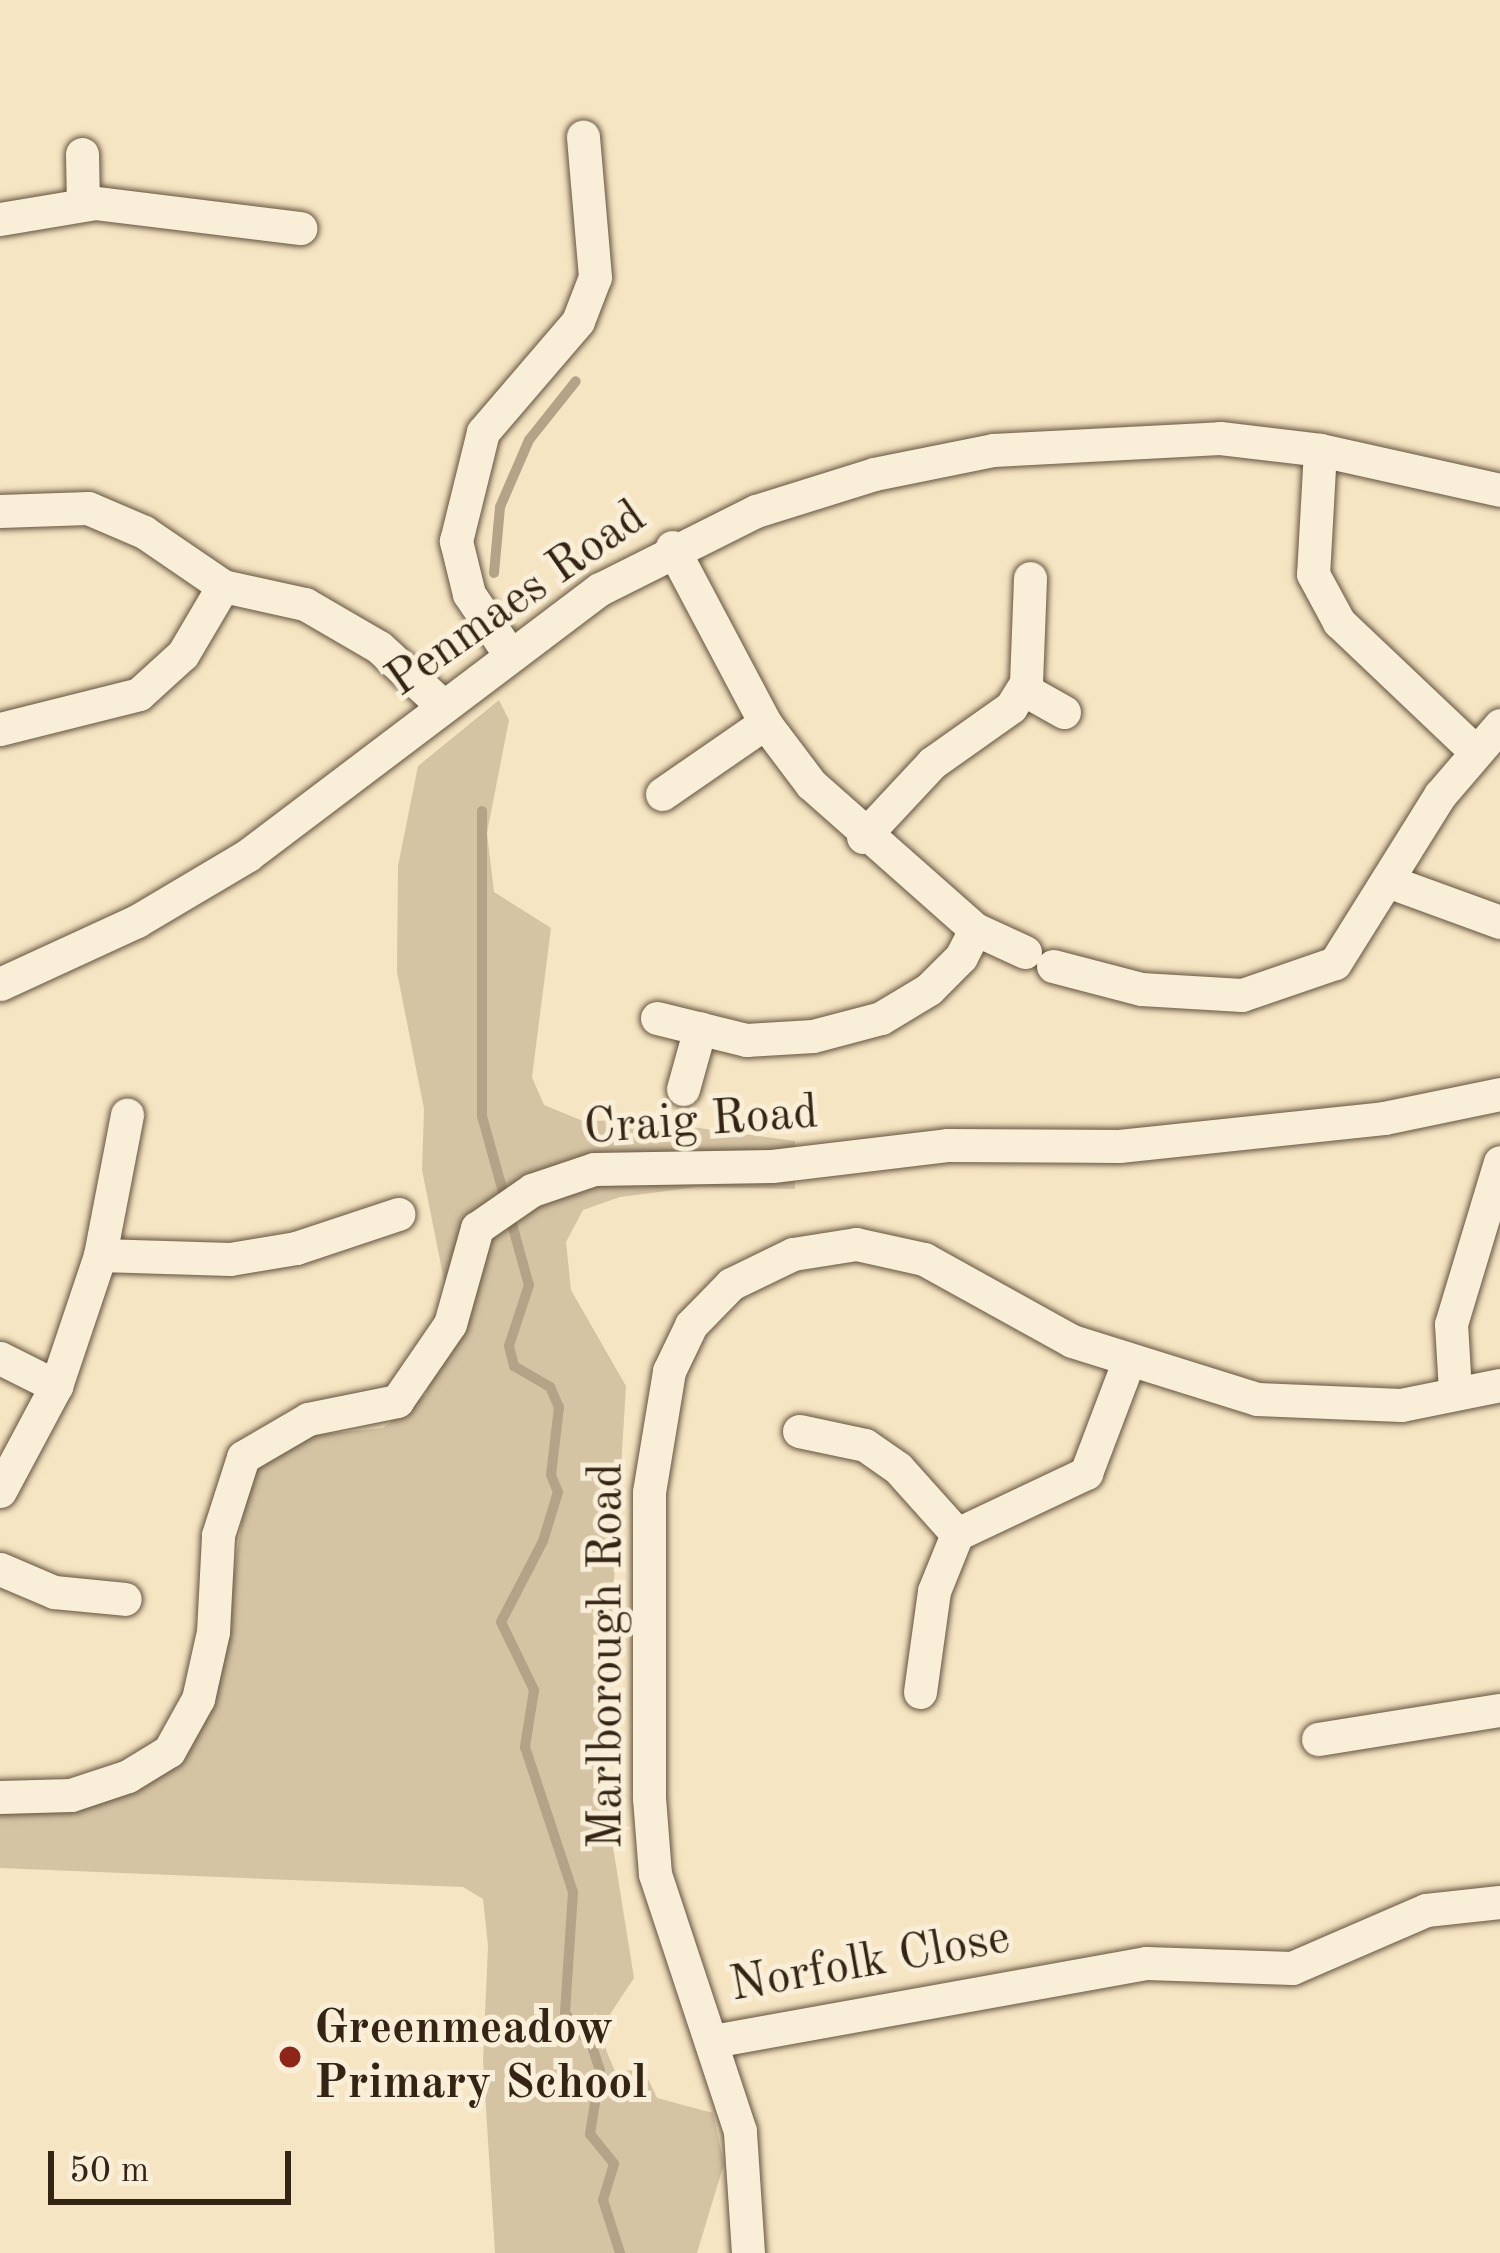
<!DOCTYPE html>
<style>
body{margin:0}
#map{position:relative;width:1500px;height:2253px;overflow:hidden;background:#f6e5c2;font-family:"Old Standard TT",serif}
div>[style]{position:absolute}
.green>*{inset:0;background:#d5c4a4}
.stream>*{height:10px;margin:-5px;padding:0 5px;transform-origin:5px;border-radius:5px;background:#b4a387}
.roads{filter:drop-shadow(0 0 3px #645440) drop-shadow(0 0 3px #645440)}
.minor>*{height:33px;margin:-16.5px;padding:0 16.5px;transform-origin:16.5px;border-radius:16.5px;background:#f9eed7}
.dots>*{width:33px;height:33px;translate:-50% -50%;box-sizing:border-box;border:6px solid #f9eed7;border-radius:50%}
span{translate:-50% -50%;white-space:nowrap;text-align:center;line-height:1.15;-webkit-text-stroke:10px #f9eed7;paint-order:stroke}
.street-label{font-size:48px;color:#332414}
.poi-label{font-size:48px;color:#332414;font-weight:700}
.left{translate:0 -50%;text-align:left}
.scale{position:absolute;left:48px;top:2151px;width:243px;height:54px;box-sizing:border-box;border:6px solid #332414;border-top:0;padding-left:15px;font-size:36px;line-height:42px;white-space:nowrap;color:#332414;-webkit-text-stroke:9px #f9eed7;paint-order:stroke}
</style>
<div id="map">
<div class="green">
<i style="clip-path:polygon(499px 700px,509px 720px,487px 833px,494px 892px,551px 928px,532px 1077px,544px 1105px,583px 1121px,640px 1120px,795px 1141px,795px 1189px,697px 1187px,620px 1197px,583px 1210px,566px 1242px,571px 1290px,626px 1386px,602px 1778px,634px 1978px,605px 2022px,606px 2050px,615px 2071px,644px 2070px,657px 2098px,713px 2113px,724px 2164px,697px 2253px,495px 2253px,483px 2061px,488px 1946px,483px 1899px,463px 1887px,0 1868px,0 1786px,76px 1778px,195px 1733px,214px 1705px,248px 1481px,273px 1453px,314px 1435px,383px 1428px,426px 1394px,445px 1285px,422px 1170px,424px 1109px,397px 972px,398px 866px,418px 766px)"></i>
</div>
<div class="stream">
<i style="left:494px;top:573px;width:66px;rotate:-84.8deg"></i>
<i style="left:500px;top:507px;width:73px;rotate:-66.6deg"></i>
<i style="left:529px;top:440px;width:75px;rotate:-51.5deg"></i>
<i style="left:482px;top:811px;width:305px;rotate:90deg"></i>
<i style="left:482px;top:1116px;width:175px;rotate:74.5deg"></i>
<i style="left:529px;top:1285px;width:64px;rotate:108.2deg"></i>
<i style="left:509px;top:1346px;width:21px;rotate:76deg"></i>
<i style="left:514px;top:1366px;width:42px;rotate:30.3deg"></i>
<i style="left:550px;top:1387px;width:22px;rotate:66deg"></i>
<i style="left:559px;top:1407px;width:68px;rotate:96.7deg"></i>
<i style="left:551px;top:1475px;width:18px;rotate:68deg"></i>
<i style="left:558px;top:1492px;width:51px;rotate:107deg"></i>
<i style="left:543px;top:1541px;width:91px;rotate:117.4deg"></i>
<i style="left:501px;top:1622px;width:76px;rotate:64.1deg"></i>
<i style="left:534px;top:1690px;width:58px;rotate:99deg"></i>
<i style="left:525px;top:1747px;width:153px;rotate:71.7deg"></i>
<i style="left:573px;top:1892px;width:121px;rotate:93.8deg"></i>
<i style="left:565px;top:2013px;width:43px;rotate:50.7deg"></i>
<i style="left:592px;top:2046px;width:26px;rotate:72deg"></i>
<i style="left:600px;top:2071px;width:64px;rotate:99deg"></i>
<i style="left:590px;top:2134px;width:38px;rotate:51deg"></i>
<i style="left:614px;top:2164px;width:38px;rotate:107deg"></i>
<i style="left:603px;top:2200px;width:56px;rotate:72.2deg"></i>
</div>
<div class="roads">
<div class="minor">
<i style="left:82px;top:154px;width:50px;rotate:88.9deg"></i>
<i style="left:0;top:219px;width:97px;rotate:-9.5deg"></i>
<i style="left:96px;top:203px;width:206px;rotate:7deg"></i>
<i style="left:1320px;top:450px;width:124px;rotate:93.2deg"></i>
<i style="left:1313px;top:574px;width:55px;rotate:61.6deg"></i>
<i style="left:1339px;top:622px;width:185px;rotate:43.5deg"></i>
<i style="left:0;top:511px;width:88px;rotate:-2deg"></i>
<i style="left:88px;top:508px;width:61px;rotate:23.2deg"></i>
<i style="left:144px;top:532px;width:96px;rotate:34.4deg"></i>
<i style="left:223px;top:586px;width:84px;rotate:12.4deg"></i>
<i style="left:305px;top:604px;width:86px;rotate:30.2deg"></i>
<i style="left:379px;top:647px;width:87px;rotate:42.7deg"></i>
<i style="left:672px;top:547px;width:199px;rotate:62.1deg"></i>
<i style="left:765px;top:723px;width:76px;rotate:53deg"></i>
<i style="left:811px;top:784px;width:219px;rotate:41.5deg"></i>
<i style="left:975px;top:929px;width:55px;rotate:24.7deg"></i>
<i style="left:508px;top:652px;width:70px;rotate:-123.9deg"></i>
<i style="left:469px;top:594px;width:55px;rotate:-103.8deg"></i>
<i style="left:456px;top:541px;width:112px;rotate:-76.1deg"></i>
<i style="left:483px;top:432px;width:146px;rotate:-49.4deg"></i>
<i style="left:578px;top:321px;width:47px;rotate:-68.9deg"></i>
<i style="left:595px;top:277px;width:141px;rotate:-94.9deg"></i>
<i style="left:1023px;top:689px;width:47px;rotate:29.3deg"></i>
<i style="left:0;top:729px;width:143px;rotate:-14.1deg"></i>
<i style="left:139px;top:694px;width:59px;rotate:-42.3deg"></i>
<i style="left:183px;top:654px;width:79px;rotate:-59.5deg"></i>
<i style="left:662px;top:794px;width:125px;rotate:-34.6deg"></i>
<i style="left:863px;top:837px;width:101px;rotate:-47deg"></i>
<i style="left:932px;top:763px;width:97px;rotate:-35.3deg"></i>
<i style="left:1011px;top:707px;width:28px;rotate:-58deg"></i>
<i style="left:1026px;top:683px;width:105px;rotate:-87.8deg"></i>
<i style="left:1390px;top:882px;width:117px;rotate:20deg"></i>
<i style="left:1053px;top:966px;width:91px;rotate:14.6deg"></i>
<i style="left:1141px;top:989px;width:101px;rotate:3.4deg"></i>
<i style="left:1242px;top:995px;width:98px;rotate:-19deg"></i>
<i style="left:1335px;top:963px;width:198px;rotate:-58deg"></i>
<i style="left:1440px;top:795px;width:92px;rotate:-49.4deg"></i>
<i style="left:0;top:984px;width:151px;rotate:-24.7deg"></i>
<i style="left:137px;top:921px;width:129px;rotate:-30.7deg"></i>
<i style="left:248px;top:855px;width:441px;rotate:-37.1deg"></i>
<i style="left:600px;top:589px;width:174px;rotate:-26.6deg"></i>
<i style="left:756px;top:511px;width:124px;rotate:-17.4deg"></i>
<i style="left:874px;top:474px;width:121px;rotate:-11.4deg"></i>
<i style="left:993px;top:450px;width:227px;rotate:-3deg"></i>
<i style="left:1220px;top:438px;width:101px;rotate:6.8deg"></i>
<i style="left:1320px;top:450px;width:184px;rotate:12.5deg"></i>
<i style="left:657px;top:1018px;width:92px;rotate:13.9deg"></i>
<i style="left:746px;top:1040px;width:67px;rotate:-3.4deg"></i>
<i style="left:813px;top:1036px;width:70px;rotate:-14.8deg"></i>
<i style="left:881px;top:1018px;width:56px;rotate:-31.1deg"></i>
<i style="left:929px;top:989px;width:45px;rotate:-45deg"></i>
<i style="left:961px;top:957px;width:31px;rotate:-63deg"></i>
<i style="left:683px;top:1089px;width:63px;rotate:-74.4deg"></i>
<i style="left:100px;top:1255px;width:130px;rotate:1.8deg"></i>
<i style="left:230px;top:1259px;width:67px;rotate:-9.5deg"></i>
<i style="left:296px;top:1248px;width:108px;rotate:-18.4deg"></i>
<i style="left:0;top:1358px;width:63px;rotate:26.6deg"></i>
<i style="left:1455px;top:1391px;width:67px;rotate:-93.4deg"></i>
<i style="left:1451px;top:1324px;width:169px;rotate:-73.2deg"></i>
<i style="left:799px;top:1431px;width:67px;rotate:12deg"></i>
<i style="left:865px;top:1445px;width:40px;rotate:34.9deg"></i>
<i style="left:898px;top:1468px;width:89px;rotate:48.2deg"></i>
<i style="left:0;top:1491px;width:119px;rotate:-61.9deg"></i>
<i style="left:56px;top:1386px;width:138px;rotate:-71.4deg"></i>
<i style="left:100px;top:1255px;width:143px;rotate:-79.1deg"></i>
<i style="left:0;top:1569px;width:59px;rotate:23.1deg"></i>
<i style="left:54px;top:1592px;width:71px;rotate:5.6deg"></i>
<i style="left:920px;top:1692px;width:102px;rotate:-82.1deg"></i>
<i style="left:934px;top:1591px;width:61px;rotate:-68deg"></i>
<i style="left:957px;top:1534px;width:143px;rotate:-25.3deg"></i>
<i style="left:1086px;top:1473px;width:121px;rotate:-69.2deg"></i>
<i style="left:1318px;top:1739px;width:184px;rotate:-9.1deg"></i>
<i style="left:0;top:1797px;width:71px;rotate:-1.6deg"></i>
<i style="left:71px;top:1795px;width:60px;rotate:-18.4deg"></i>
<i style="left:128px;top:1776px;width:48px;rotate:-31.4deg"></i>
<i style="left:169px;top:1751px;width:60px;rotate:-60.9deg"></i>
<i style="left:198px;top:1699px;width:69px;rotate:-77.4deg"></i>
<i style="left:213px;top:1632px;width:97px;rotate:-87deg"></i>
<i style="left:218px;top:1535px;width:82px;rotate:-72.2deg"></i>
<i style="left:243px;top:1457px;width:75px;rotate:-30.3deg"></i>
<i style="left:308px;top:1419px;width:91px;rotate:-11.4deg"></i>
<i style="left:397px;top:1401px;width:93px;rotate:-55.5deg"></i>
<i style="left:450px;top:1324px;width:100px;rotate:-74.3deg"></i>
<i style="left:477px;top:1228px;width:67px;rotate:-34.6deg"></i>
<i style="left:532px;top:1190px;width:65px;rotate:-18.7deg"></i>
<i style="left:594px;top:1169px;width:178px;rotate:-1deg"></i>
<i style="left:772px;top:1166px;width:176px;rotate:-6.8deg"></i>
<i style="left:947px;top:1145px;width:172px;rotate:0.3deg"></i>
<i style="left:1119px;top:1146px;width:266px;rotate:-6deg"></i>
<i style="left:1384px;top:1118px;width:118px;rotate:-11.7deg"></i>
<i style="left:713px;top:2041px;width:440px;rotate:-10.2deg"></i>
<i style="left:1146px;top:1963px;width:146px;rotate:2deg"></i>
<i style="left:1292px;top:1968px;width:146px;rotate:-23.4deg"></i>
<i style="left:1426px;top:1910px;width:74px;rotate:-6.2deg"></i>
<i style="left:748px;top:2253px;width:122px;rotate:-93.8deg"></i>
<i style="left:740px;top:2131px;width:271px;rotate:-108.3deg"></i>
<i style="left:655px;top:1874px;width:76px;rotate:-94.5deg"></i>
<i style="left:649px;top:1798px;width:306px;rotate:-90deg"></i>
<i style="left:649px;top:1492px;width:123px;rotate:-80.6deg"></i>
<i style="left:669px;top:1371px;width:51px;rotate:-64.4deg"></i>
<i style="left:691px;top:1325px;width:57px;rotate:-45.7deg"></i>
<i style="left:731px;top:1284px;width:69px;rotate:-25.8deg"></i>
<i style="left:793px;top:1254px;width:64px;rotate:-9deg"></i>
<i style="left:856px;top:1244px;width:70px;rotate:12.4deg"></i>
<i style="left:924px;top:1259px;width:169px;rotate:29deg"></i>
<i style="left:1072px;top:1341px;width:194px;rotate:17.4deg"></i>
<i style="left:1257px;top:1399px;width:144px;rotate:2.4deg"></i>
<i style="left:1401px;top:1405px;width:101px;rotate:-11.4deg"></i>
</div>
</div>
<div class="dots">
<i style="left:290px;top:2057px;background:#8f2418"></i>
</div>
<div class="street-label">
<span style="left:517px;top:600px;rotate:-35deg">Penmaes Road</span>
<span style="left:701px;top:1122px;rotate:-4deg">Craig Road</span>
<span style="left:608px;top:1656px;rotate:-90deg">Marlborough Road</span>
<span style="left:870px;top:1963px;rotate:-10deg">Norfolk Close</span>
</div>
<div class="poi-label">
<span class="left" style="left:314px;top:2057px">Greenmeadow<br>Primary School</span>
</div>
<div class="scale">50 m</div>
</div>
